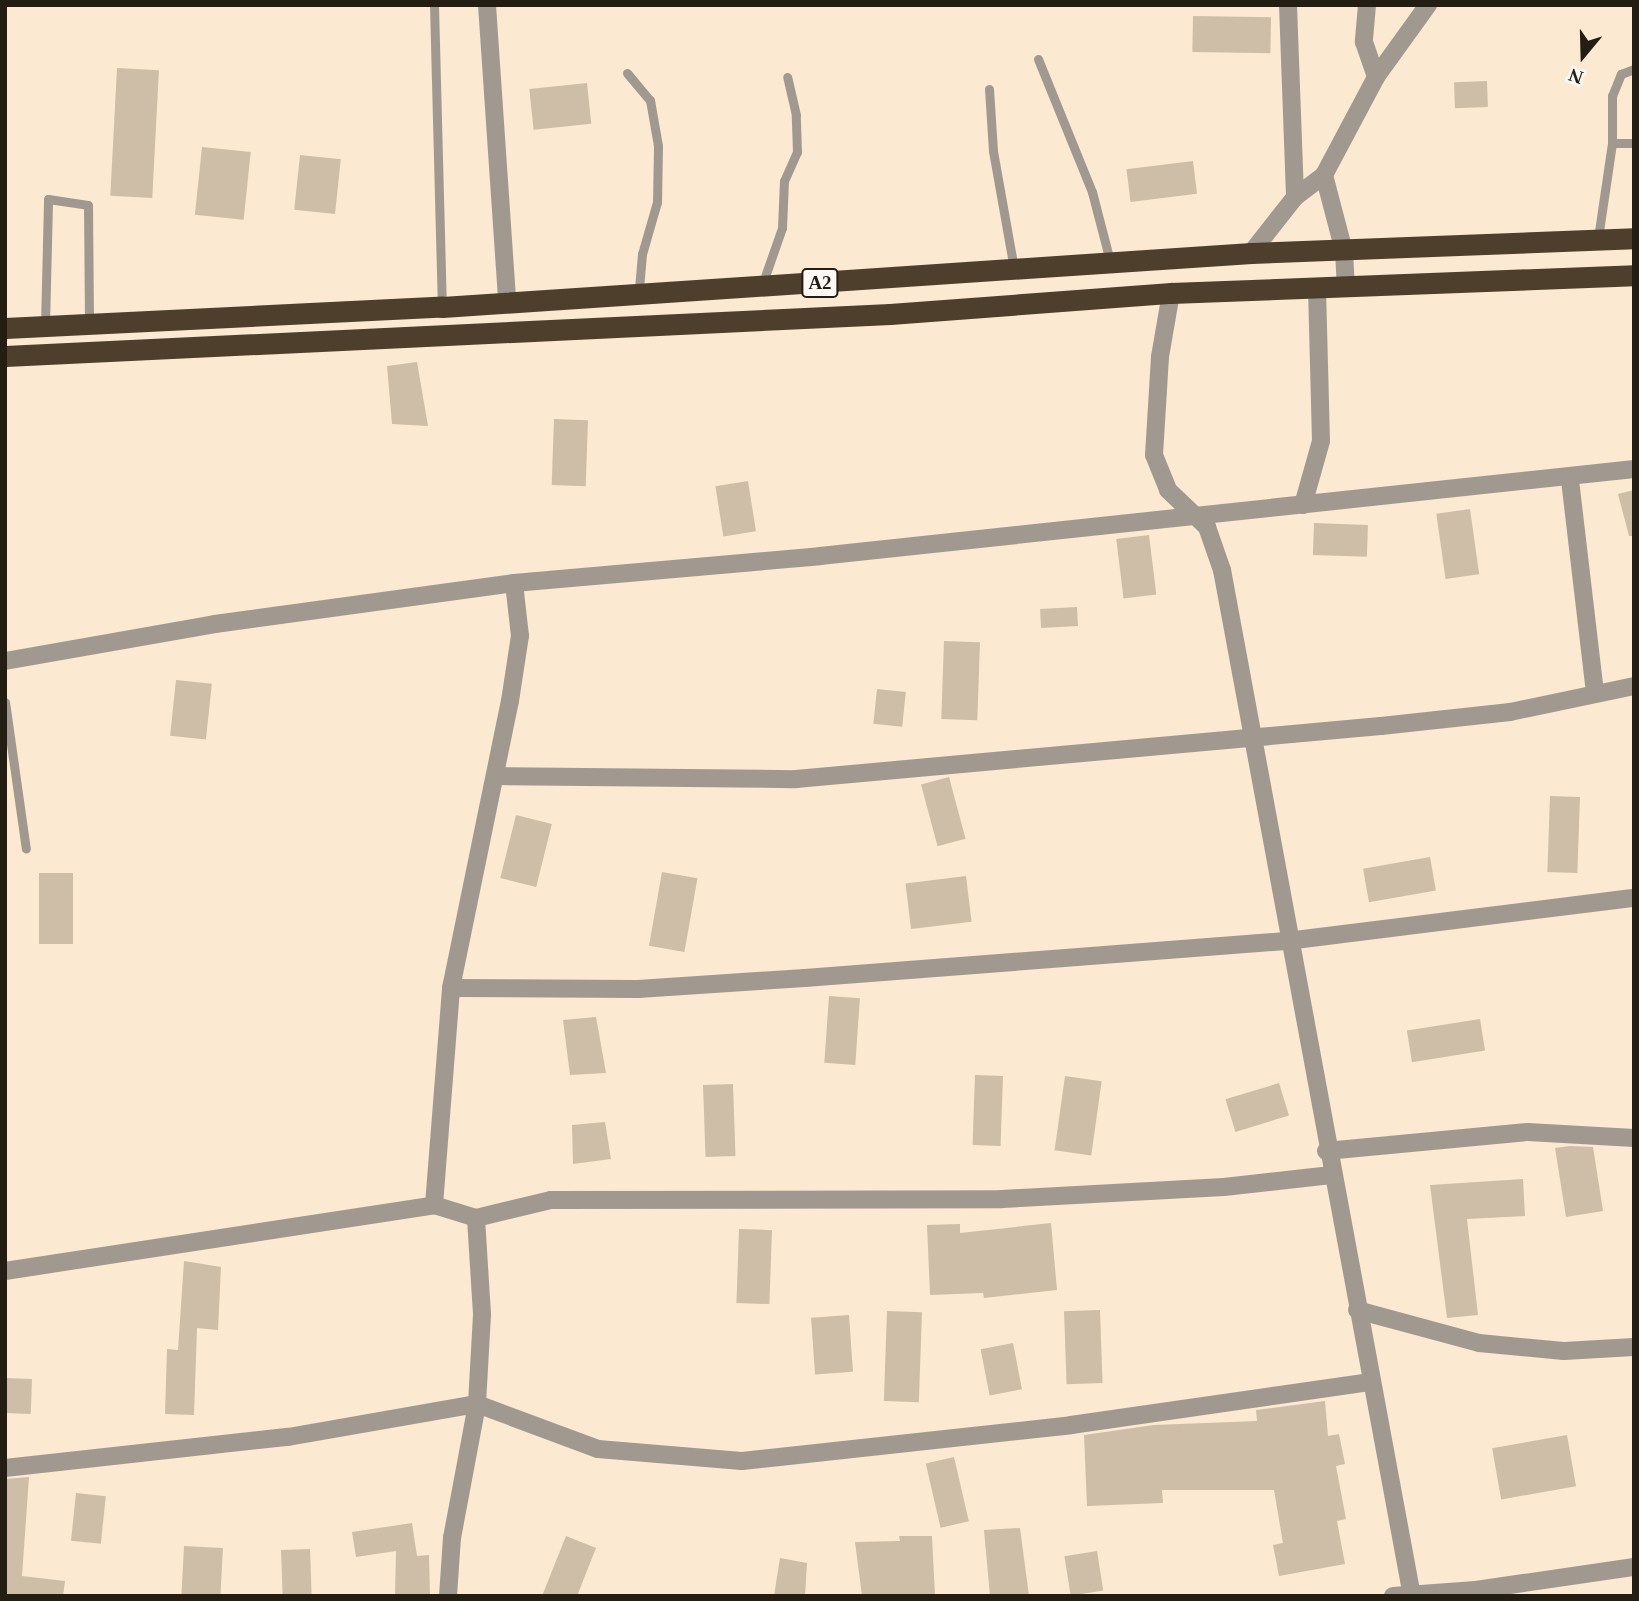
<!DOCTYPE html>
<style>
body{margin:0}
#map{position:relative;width:1639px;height:1601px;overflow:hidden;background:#fbe9d2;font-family:Georgia,serif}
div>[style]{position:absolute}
.building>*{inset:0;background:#cfbea7;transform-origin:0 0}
.lane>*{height:9px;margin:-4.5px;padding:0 4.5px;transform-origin:4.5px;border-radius:4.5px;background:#a19990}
.street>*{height:18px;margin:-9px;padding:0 9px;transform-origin:9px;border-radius:9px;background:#a19990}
.highway>*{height:21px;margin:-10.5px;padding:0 10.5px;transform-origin:10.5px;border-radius:10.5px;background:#4d3f2b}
span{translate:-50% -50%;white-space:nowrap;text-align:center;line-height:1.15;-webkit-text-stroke:7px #fcf9f4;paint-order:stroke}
.shield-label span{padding:2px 5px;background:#fcf9f4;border:2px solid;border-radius:5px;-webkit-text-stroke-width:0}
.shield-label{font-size:19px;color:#231d14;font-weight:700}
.frame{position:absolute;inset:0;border:7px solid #231d14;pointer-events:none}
.north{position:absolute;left:1548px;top:21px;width:70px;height:70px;-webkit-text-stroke:5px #fcf9f4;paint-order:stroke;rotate:199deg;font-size:19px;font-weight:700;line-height:28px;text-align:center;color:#231d14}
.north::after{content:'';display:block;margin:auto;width:24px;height:32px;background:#231d14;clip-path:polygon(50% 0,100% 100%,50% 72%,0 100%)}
</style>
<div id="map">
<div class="building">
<i style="left:1193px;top:16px;width:78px;height:36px;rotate:1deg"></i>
<i style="left:117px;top:68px;width:42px;height:128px;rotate:3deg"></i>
<i style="left:1487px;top:81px;width:26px;height:33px;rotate:88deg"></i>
<i style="left:587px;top:83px;width:41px;height:58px;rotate:84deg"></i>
<i style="left:202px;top:147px;width:49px;height:68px;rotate:6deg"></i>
<i style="left:300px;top:155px;width:41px;height:55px;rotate:6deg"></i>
<i style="left:1193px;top:161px;width:33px;height:67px;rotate:83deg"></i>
<i style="clip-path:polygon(417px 362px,428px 426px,392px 424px,387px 366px)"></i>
<i style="left:554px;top:419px;width:34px;height:66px;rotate:2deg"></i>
<i style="left:748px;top:481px;width:51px;height:33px;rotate:81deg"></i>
<i style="clip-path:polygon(1634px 490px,1634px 536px,1629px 536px,1618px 494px)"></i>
<i style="left:1470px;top:509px;width:66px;height:34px;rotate:82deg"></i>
<i style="left:1314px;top:523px;width:54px;height:32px;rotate:2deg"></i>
<i style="left:1149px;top:535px;width:60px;height:33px;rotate:83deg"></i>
<i style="left:1077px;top:607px;width:19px;height:37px;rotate:87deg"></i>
<i style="left:944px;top:641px;width:36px;height:78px;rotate:2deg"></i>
<i style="left:176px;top:680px;width:36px;height:56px;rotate:6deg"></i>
<i style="left:877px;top:689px;width:29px;height:35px;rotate:6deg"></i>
<i style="left:949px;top:777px;width:64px;height:29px;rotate:75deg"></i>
<i style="left:1550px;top:796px;width:30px;height:76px;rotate:2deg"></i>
<i style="left:516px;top:815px;width:37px;height:65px;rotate:14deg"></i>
<i style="left:1430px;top:857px;width:34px;height:68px;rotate:80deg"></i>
<i style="left:662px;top:872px;width:36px;height:75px;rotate:10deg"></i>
<i style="left:39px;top:873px;width:34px;height:71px"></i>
<i style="left:966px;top:876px;width:46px;height:61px;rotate:83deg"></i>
<i style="left:829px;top:996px;width:31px;height:67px;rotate:4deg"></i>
<i style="clip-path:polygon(596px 1017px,606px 1073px,570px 1075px,563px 1020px)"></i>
<i style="left:1480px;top:1019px;width:32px;height:74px;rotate:81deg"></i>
<i style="left:975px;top:1075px;width:28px;height:70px;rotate:2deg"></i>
<i style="left:1065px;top:1076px;width:37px;height:75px;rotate:8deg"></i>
<i style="left:1279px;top:1083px;width:34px;height:56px;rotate:73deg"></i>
<i style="left:733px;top:1084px;width:72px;height:30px;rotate:88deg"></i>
<i style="clip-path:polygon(605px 1122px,611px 1159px,573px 1164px,572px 1125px)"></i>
<i style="clip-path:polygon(1570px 1146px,1593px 1147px,1603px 1211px,1566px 1217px,1555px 1148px)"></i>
<i style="clip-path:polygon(1523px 1179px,1525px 1216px,1467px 1219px,1478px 1315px,1447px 1318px,1430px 1185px)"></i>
<i style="clip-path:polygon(1051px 1223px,1057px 1290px,984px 1298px,983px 1293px,930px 1295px,927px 1225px,960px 1224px,960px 1233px)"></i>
<i style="left:739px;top:1229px;width:33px;height:74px;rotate:2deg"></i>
<i style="clip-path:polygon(184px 1261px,221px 1267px,218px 1330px,197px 1328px,194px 1415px,165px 1414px,167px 1349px,178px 1350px)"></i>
<i style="left:1100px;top:1310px;width:73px;height:36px;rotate:88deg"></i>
<i style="left:887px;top:1311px;width:35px;height:90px;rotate:2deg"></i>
<i style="left:849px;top:1315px;width:57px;height:38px;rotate:86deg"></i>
<i style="left:1013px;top:1343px;width:47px;height:33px;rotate:79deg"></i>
<i style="left:32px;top:1379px;width:35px;height:27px;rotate:92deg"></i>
<i style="clip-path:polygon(1325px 1401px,1328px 1436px,1339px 1434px,1345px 1464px,1336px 1466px,1346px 1519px,1337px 1521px,1345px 1564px,1279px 1576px,1273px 1545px,1283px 1543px,1274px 1490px,1162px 1490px,1163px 1503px,1087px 1506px,1084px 1435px,1154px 1425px,1257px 1421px,1256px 1410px)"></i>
<i style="left:1567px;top:1435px;width:52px;height:76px;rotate:80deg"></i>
<i style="left:954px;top:1457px;width:66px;height:29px;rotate:77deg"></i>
<i style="clip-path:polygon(29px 1477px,22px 1576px,65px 1581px,63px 1596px,5px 1596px,5px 1479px)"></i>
<i style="left:76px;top:1493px;width:30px;height:48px;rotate:6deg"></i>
<i style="clip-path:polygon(412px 1523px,417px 1556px,429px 1555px,430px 1596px,395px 1596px,396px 1551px,356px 1557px,352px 1532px)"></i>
<i style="clip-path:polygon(1020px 1528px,1029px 1596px,990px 1596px,984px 1530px)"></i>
<i style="clip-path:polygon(566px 1536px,596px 1548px,577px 1596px,542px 1596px)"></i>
<i style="clip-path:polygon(899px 1536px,932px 1536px,935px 1596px,862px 1596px,855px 1542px,900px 1541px)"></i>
<i style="left:184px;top:1546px;width:39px;height:50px;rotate:3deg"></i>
<i style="left:310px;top:1549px;width:47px;height:29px;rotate:88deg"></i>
<i style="left:1097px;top:1551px;width:40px;height:33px;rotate:81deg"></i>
<i style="clip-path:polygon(780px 1558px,807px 1563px,805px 1596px,774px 1596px)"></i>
</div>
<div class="lane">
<i style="left:434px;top:5px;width:302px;rotate:88.5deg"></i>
<i style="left:1038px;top:59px;width:144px;rotate:67.9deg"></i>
<i style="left:1092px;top:192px;width:71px;rotate:75.4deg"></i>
<i style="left:627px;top:73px;width:35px;rotate:50deg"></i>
<i style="left:650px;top:100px;width:47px;rotate:80.1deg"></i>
<i style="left:658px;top:146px;width:56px;rotate:91deg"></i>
<i style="left:657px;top:202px;width:54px;rotate:106.1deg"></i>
<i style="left:642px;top:254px;width:37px;rotate:95deg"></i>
<i style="left:989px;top:89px;width:62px;rotate:86.3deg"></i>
<i style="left:993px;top:151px;width:120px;rotate:79.9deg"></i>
<i style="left:1612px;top:143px;width:22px"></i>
<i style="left:1598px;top:238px;width:96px;rotate:-81.6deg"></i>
<i style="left:1612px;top:143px;width:47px;rotate:-90deg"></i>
<i style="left:1612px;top:96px;width:24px;rotate:-68deg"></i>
<i style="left:1621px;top:74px;width:14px;rotate:-21deg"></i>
<i style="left:762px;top:285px;width:60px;rotate:-70.7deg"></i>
<i style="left:782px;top:228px;width:47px;rotate:-87.6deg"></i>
<i style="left:784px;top:181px;width:32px;rotate:-66deg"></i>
<i style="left:797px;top:152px;width:37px;rotate:-92deg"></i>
<i style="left:796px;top:115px;width:39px;rotate:-103deg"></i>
<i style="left:45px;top:325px;width:126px;rotate:-88.6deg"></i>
<i style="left:48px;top:199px;width:40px;rotate:8.5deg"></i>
<i style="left:88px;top:205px;width:118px;rotate:89.5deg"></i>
<i style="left:5px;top:702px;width:148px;rotate:81.9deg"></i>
</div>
<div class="street">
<i style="left:487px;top:5px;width:297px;rotate:86.1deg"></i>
<i style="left:1288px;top:5px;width:192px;rotate:87.9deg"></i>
<i style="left:1367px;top:5px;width:37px;rotate:95deg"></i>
<i style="left:1364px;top:42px;width:37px;rotate:71deg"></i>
<i style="left:1324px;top:175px;width:79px;rotate:75.3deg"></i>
<i style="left:1344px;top:251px;width:36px;rotate:87deg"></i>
<i style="left:1251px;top:253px;width:71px;rotate:-51.8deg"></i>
<i style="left:1295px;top:197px;width:36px;rotate:-37deg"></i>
<i style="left:1324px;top:175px;width:111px;rotate:-62deg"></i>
<i style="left:1376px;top:77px;width:89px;rotate:-54.2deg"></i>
<i style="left:1171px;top:293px;width:65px;rotate:99.8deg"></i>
<i style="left:1160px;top:357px;width:98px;rotate:93.5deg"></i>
<i style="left:1154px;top:455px;width:38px;rotate:68deg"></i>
<i style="left:1168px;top:490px;width:54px;rotate:43.5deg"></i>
<i style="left:1207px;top:527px;width:46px;rotate:70.8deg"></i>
<i style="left:1222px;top:570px;width:1043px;rotate:79.51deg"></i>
<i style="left:1570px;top:480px;width:215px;rotate:83.3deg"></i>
<i style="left:1303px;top:505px;width:66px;rotate:-74.3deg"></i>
<i style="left:1321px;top:441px;width:153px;rotate:-91.5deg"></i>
<i style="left:5px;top:661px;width:213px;rotate:-10deg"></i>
<i style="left:215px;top:624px;width:302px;rotate:-7.8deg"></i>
<i style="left:514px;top:583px;width:307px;rotate:-5deg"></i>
<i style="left:820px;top:556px;width:819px;rotate:-6.1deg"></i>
<i style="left:495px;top:776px;width:301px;rotate:0.6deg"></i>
<i style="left:796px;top:779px;width:587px;rotate:-5.18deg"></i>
<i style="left:1381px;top:726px;width:130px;rotate:-6.2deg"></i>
<i style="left:1510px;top:712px;width:127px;rotate:-11.8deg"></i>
<i style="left:451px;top:988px;width:187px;rotate:0.3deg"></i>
<i style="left:638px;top:989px;width:167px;rotate:-3.8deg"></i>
<i style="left:805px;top:978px;width:483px;rotate:-4.4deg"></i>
<i style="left:1287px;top:941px;width:350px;rotate:-7.1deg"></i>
<i style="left:1326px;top:1151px;width:203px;rotate:-5.4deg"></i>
<i style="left:1528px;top:1132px;width:106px;rotate:3.2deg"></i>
<i style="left:434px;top:1205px;width:218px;rotate:-85.5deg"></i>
<i style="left:451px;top:988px;width:293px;rotate:-78.4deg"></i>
<i style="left:510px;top:701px;width:66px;rotate:-81.3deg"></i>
<i style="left:520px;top:636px;width:53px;rotate:-96.5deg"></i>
<i style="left:5px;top:1271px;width:434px;rotate:-8.7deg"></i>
<i style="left:434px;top:1205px;width:44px;rotate:17.2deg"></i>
<i style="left:476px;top:1218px;width:77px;rotate:-13.5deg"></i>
<i style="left:551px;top:1200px;width:451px;rotate:-0.1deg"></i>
<i style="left:1002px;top:1199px;width:222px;rotate:-3.1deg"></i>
<i style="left:1224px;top:1187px;width:108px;rotate:-6.4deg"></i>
<i style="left:1357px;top:1310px;width:126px;rotate:15.1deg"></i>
<i style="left:1479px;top:1343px;width:85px;rotate:5.4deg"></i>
<i style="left:1564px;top:1351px;width:70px;rotate:-3.3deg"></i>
<i style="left:5px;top:1468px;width:285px;rotate:-6.3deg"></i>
<i style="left:288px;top:1437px;width:192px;rotate:-9.9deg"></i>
<i style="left:477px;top:1404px;width:129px;rotate:20.4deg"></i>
<i style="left:598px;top:1449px;width:144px;rotate:4.8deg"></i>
<i style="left:742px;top:1461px;width:331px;rotate:-6.2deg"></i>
<i style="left:1071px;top:1425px;width:303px;rotate:-8.2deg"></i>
<i style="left:448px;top:1596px;width:58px;rotate:-86.1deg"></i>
<i style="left:452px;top:1538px;width:136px;rotate:-79.4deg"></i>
<i style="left:477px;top:1404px;width:90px;rotate:-86.8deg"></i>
<i style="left:482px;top:1314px;width:96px;rotate:-93.6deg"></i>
<i style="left:1393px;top:1596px;width:83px;rotate:-4.1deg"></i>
<i style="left:1476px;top:1590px;width:160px;rotate:-8.3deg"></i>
</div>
<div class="highway">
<i style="left:5px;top:328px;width:438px;rotate:-2.8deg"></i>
<i style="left:442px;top:307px;width:811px;rotate:-3.82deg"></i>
<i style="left:1251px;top:253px;width:383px;rotate:-2.2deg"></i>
<i style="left:5px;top:356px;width:886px;rotate:-2.72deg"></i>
<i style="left:890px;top:314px;width:282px;rotate:-4.3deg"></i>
<i style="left:1171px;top:293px;width:463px;rotate:-2.2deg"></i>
</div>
<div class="shield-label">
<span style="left:820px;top:283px">A2</span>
</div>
<div class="frame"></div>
<div class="north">N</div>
</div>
